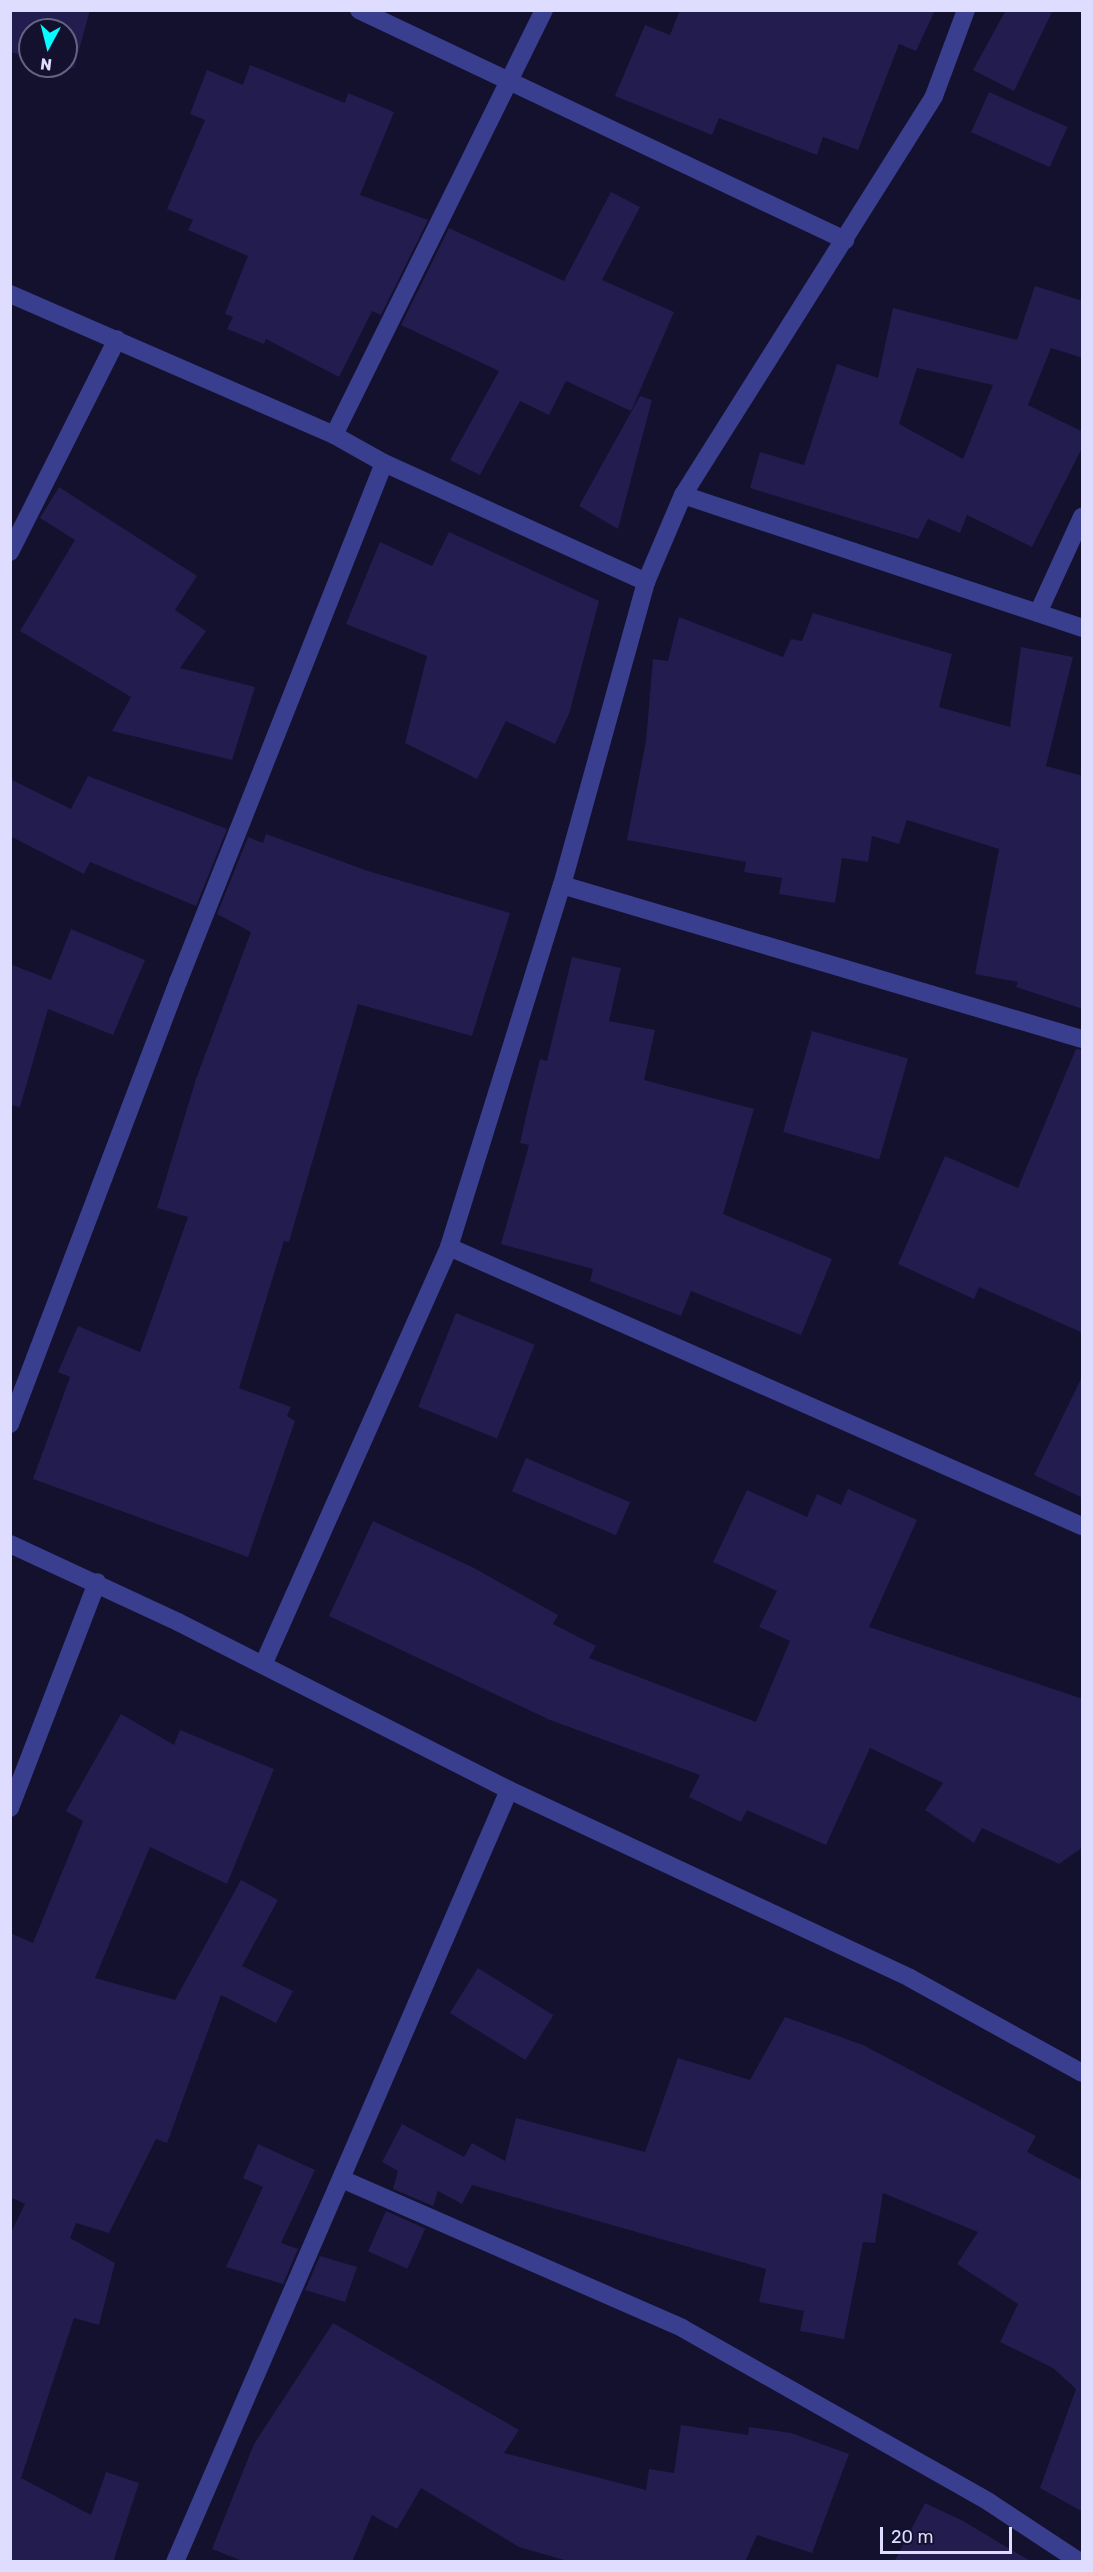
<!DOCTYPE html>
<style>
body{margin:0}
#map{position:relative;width:1093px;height:2572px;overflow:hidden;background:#13112d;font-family:Rubik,sans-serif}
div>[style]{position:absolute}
.building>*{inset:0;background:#221c4f;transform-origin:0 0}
.minor>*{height:18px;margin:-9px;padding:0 9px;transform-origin:9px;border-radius:9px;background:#3a3e8e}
span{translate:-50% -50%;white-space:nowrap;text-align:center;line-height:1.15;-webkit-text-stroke:4.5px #13112d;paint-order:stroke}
.frame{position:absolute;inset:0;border:12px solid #deddff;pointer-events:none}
.north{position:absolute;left:18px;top:18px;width:60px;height:60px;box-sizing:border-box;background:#13112d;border:2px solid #646381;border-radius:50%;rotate:187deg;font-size:16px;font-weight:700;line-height:24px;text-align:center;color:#deddff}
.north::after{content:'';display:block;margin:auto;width:21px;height:27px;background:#09faff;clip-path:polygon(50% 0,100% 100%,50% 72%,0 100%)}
.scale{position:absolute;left:880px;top:2527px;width:132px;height:27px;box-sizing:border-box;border:3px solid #deddff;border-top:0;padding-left:8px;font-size:18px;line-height:21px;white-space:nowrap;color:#deddff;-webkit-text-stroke:4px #13112d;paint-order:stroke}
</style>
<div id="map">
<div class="building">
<i style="clip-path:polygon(10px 10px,90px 10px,74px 68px,64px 66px,66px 30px,30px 30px,30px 57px,10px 52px)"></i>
<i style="clip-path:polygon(680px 10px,935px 10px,916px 51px,899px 44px,858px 150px,823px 137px,817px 155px,719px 118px,712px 135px,615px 96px,645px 25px,670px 35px)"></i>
<i style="clip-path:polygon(1006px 10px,1053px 10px,1014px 91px,973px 70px)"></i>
<i style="clip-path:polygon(250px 65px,345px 103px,348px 93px,394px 112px,360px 195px,428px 220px,381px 315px,372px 311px,339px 377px,266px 339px,264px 344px,227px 329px,233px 317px,225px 314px,248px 256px,188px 230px,193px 220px,167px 209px,205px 120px,190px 114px,207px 70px,243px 85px)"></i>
<i style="left:989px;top:92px;width:86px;height:44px;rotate:24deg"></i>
<i style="clip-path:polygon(611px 192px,640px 207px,602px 280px,674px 312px,631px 411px,566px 381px,549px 415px,520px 401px,480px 475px,450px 460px,499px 371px,401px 325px,449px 228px,564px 281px)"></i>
<i style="clip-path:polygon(evenodd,1035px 286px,1083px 301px,1083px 358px,1051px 348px,1028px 405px,1083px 432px,1083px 446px,1032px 547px,967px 515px,960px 533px,928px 519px,918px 539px,750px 488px,760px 452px,804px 465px,837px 364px,878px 378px,893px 308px,1017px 340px,1035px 286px,917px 368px,993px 385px,963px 459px,899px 424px,917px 368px)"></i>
<i style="clip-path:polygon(640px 396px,652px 400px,618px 529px,579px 506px)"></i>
<i style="clip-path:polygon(59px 487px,197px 576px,175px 610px,206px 631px,180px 668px,255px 687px,232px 760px,112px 731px,131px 697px,20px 631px,75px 540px,40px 518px)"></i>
<i style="clip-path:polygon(449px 532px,599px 601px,569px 714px,555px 744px,506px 721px,477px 779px,405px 743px,427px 656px,346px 624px,380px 542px,432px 566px)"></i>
<i style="clip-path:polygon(813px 613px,952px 654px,939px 707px,1010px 727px,1021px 647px,1073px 657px,1046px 766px,1083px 776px,1083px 1009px,1016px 987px,1018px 982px,975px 974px,999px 849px,907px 820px,899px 844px,872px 836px,868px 862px,842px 858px,835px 903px,779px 894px,782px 878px,744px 872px,746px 862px,627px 840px,646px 741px,653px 659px,668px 661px,679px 617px,783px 657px,791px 639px,802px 641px)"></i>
<i style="clip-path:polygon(88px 776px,227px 829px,196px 906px,90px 862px,84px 874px,10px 836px,10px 779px,71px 809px)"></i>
<i style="clip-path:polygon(266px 834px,368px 871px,510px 913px,472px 1036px,358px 1004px,289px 1242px,284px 1241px,239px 1388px,291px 1407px,287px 1416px,295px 1421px,248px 1557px,33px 1479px,70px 1377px,58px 1372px,78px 1326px,140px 1352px,188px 1217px,157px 1208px,196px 1079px,251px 932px,217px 914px,248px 837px,263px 843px)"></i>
<i style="clip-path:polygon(71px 929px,145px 960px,113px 1035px,48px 1009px,20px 1107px,10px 1105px,10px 964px,51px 980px)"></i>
<i style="clip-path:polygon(572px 957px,621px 968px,609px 1021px,655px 1030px,644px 1080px,754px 1109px,723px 1214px,832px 1259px,801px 1335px,691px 1291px,681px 1316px,590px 1281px,593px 1269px,501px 1244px,529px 1145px,520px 1143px,529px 1103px,540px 1059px,547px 1061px)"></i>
<i style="left:812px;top:1031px;width:100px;height:105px;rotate:16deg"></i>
<i style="clip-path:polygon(1076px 1049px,1083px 1050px,1083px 1333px,979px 1287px,974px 1299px,898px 1264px,945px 1156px,1018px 1188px)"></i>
<i style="left:456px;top:1313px;width:85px;height:101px;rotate:22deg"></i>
<i style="clip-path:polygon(1083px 1375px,1083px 1498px,1034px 1475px)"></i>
<i style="left:526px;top:1458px;width:113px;height:36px;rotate:23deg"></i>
<i style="clip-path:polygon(848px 1489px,917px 1520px,869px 1627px,1083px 1699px,1083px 1847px,1059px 1864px,982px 1828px,974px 1843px,925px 1810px,943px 1783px,870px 1748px,826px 1845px,747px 1810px,741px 1822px,689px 1797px,700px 1775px,550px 1720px,329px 1616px,373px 1521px,472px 1567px,558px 1615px,553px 1624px,596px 1646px,589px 1658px,756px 1722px,790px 1641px,759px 1627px,777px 1591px,713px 1562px,747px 1490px,807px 1517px,817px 1494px,841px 1505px)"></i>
<i style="clip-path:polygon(121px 1714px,174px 1745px,180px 1730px,274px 1769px,227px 1884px,150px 1847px,95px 1978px,175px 2000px,241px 1880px,278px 1900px,242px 1966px,293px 1991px,276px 2023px,221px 1995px,167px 2143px,156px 2139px,109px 2233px,76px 2223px,70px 2238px,115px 2263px,99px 2325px,74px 2318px,21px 2478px,91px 2515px,106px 2472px,139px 2483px,113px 2562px,10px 2562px,10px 2234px,25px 2204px,10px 2197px,10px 1933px,33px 1943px,83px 1821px,66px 1811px)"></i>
<i style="left:478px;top:1968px;width:89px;height:53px;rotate:32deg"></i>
<i style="clip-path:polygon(785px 2017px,863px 2045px,1036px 2136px,1027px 2152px,1083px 2181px,1083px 2512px,1040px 2488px,1076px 2389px,1053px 2368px,1000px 2342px,1018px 2304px,957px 2264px,978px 2232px,883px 2193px,875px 2243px,863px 2242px,844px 2339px,800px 2331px,804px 2311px,759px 2302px,766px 2269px,472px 2185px,462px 2204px,438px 2191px,433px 2206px,393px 2189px,398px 2171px,382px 2162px,402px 2124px,464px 2157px,472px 2143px,505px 2161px,516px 2118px,645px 2152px,678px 2058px,750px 2080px)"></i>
<i style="clip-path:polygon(258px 2144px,315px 2170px,281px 2243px,298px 2249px,283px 2284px,226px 2267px,263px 2187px,243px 2178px)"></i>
<i style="left:386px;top:2211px;width:43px;height:44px;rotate:24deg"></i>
<i style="clip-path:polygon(320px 2256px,357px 2267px,345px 2302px,305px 2290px)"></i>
<i style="clip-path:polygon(333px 2323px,519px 2430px,504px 2453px,646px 2490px,649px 2469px,674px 2473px,681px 2425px,748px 2435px,749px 2427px,791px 2433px,849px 2454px,812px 2553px,757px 2535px,745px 2562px,571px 2562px,519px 2547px,421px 2488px,397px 2529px,372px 2515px,352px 2562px,245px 2562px,212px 2549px,254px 2444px)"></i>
<i style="clip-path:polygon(925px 2503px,963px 2521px,1032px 2562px,894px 2562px)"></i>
</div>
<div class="minor">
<i style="left:359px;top:10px;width:538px;rotate:25.33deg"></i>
<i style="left:10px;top:294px;width:353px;rotate:23.5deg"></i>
<i style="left:334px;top:435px;width:57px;rotate:29.2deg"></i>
<i style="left:384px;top:463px;width:288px;rotate:24.4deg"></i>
<i style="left:334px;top:435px;width:474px;rotate:-63.7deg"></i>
<i style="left:683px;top:495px;width:421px;rotate:18.4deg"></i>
<i style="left:10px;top:552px;width:238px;rotate:-63.3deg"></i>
<i style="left:1038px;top:613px;width:106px;rotate:-65.4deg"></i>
<i style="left:562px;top:885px;width:542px;rotate:16.5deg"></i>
<i style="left:449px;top:1247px;width:692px;rotate:23.79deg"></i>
<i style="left:10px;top:1424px;width:473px;rotate:-69.2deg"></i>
<i style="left:178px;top:982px;width:558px;rotate:-68.35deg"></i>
<i style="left:10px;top:1544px;width:185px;rotate:24.9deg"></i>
<i style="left:178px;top:1622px;width:371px;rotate:26.9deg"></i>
<i style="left:509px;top:1790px;width:443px;rotate:25.1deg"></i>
<i style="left:910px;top:1978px;width:196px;rotate:28.9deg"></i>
<i style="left:263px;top:1665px;width:458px;rotate:-66deg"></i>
<i style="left:449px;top:1247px;width:379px;rotate:-72.7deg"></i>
<i style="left:562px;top:885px;width:314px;rotate:-74.5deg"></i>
<i style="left:646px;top:582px;width:95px;rotate:-67deg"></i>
<i style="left:683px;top:495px;width:471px;rotate:-57.8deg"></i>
<i style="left:934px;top:96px;width:92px;rotate:-69.6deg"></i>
<i style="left:10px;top:1808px;width:242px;rotate:-68.9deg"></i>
<i style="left:344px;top:2180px;width:369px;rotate:23.6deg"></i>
<i style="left:682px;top:2328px;width:353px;rotate:29.5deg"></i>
<i style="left:989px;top:2502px;width:109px;rotate:33.4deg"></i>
<i style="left:175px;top:2562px;width:841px;rotate:-66.6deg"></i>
</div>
<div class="frame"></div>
<div class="north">N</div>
<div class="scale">20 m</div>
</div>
